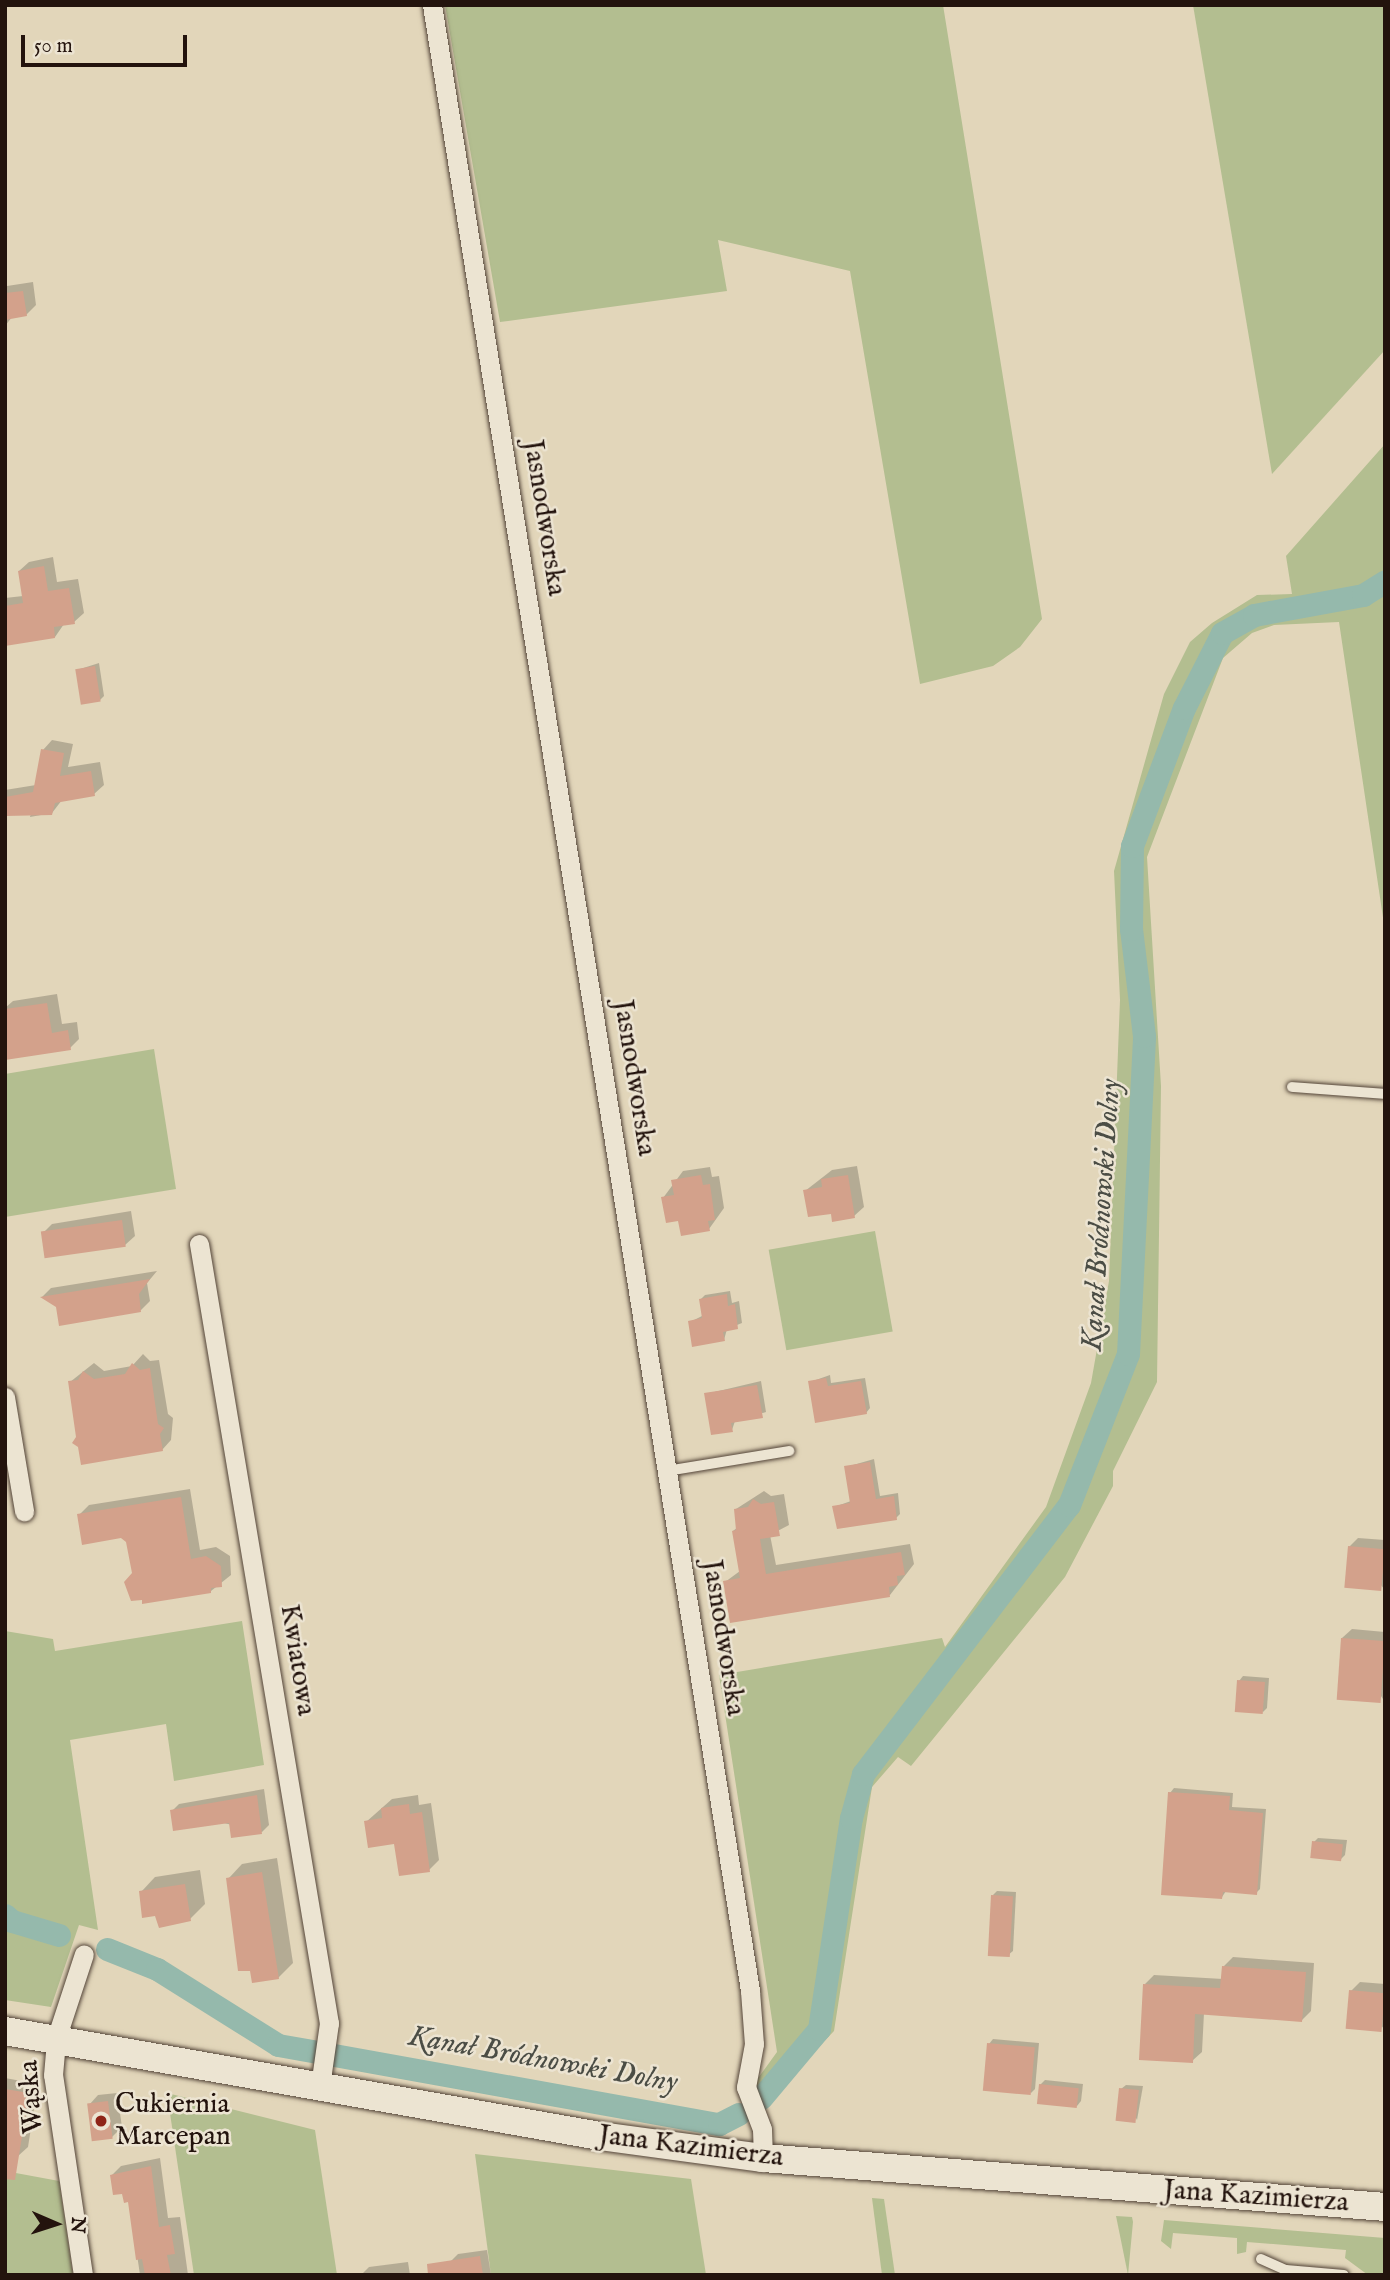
<!DOCTYPE html>
<meta charset="utf-8">
<style>
body{margin:0}
#map{position:relative;width:1390px;height:2280px;overflow:hidden;background:#e2d6ba;font-family:"IM FELL English",serif}
div>[style]{position:absolute}
.green>*{inset:0;background:#b3be90;transform-origin:0 0}
.shadow>*{inset:0;background:#0003}
.canal>*{height:23px;margin:-11.5px;padding:0 11.5px;transform-origin:11.5px;border-radius:11.5px;background:#95b9ac}
.building>*{inset:0;background:#d3a18b;transform-origin:0 0}
.roads{filter:drop-shadow(0 0 2px #534438) drop-shadow(0 0 2px #534438)}
.service>*{height:10px;margin:-5px;padding:0 5px;transform-origin:5px;border-radius:5px;background:#ece4d2}
.minor>*{height:19px;margin:-9.5px;padding:0 9.5px;transform-origin:9.5px;border-radius:9.5px;background:#ece4d2}
.secondary>*{height:28px;margin:-14px;padding:0 14px;transform-origin:14px;border-radius:14px;background:#ece4d2}
.dots>*{width:19px;height:19px;translate:-50% -50%;box-sizing:border-box;border:4px solid #ece4d2;border-radius:50%}
span{translate:-50% -50%;white-space:nowrap;text-align:center;line-height:1.15;-webkit-text-stroke:5px #ece4d2;paint-order:stroke}
.street-label{font-size:28px;color:#23130d}
.poi-label{font-size:28px;color:#23130d}
.left{translate:0 -50%;text-align:left}
.water-label{font-size:30px;color:#4b4d45;font-style:italic}
.frame{position:absolute;inset:0;border:7px solid #23130d;pointer-events:none}
.north{position:absolute;left:21px;top:2189px;width:70px;height:70px;-webkit-text-stroke:5px #ece4d2;paint-order:stroke;rotate:93deg;font-size:19px;font-weight:700;line-height:28px;text-align:center;color:#23130d}
.north::after{content:'';display:block;margin:auto;width:24px;height:32px;background:#23130d;clip-path:polygon(50% 0,100% 100%,50% 72%,0 100%)}
.scale{position:absolute;left:21px;top:35px;width:166px;height:32px;box-sizing:border-box;border:4px solid #23130d;border-top:0;padding-left:9px;font-size:21px;line-height:24px;white-space:nowrap;color:#23130d;-webkit-text-stroke:5px #ece4d2;paint-order:stroke}
</style>
<div id="map">
<div class="green">
<i style="clip-path:polygon(445px 5px,943px 5px,1042px 619px,1020px 647px,993px 666px,920px 684px,850px 271px,718px 240px,727px 291px,500px 322px)"></i>
<i style="clip-path:polygon(1193px 5px,1385px 5px,1385px 350px,1272px 474px)"></i>
<i style="clip-path:polygon(1385px 444px,1385px 931px,1339px 622px,1274px 625px,1252px 633px,1223px 658px,1147px 857px,1161px 1086px,1157px 1382px,1113px 1471px,1113px 1486px,1065px 1577px,911px 1766px,898px 1757px,872px 1787px,834px 2031px,762px 2107px,756px 2081px,777px 2052px,719px 1675px,942px 1638px,945px 1647px,1046px 1507px,1091px 1383px,1109px 1281px,1120px 1000px,1114px 871px,1164px 694px,1190px 642px,1212px 623px,1257px 595px,1292px 594px,1286px 556px)"></i>
<i style="clip-path:polygon(154px 1049px,176px 1189px,5px 1217px,5px 1074px)"></i>
<i style="left:875px;top:1231px;width:102px;height:108px;rotate:80deg"></i>
<i style="clip-path:polygon(242px 1621px,264px 1765px,174px 1781px,166px 1724px,70px 1740px,98px 1930px,79px 1925px,51px 2007px,5px 2000px,5px 1631px,53px 1639px,55px 1651px)"></i>
<i style="clip-path:polygon(167px 2093px,315px 2130px,337px 2275px,194px 2275px)"></i>
<i style="clip-path:polygon(475px 2154px,691px 2179px,706px 2275px,491px 2275px)"></i>
<i style="clip-path:polygon(5px 2171px,59px 2181px,73px 2275px,5px 2275px)"></i>
<i style="clip-path:polygon(872px 2198px,884px 2199px,895px 2275px,882px 2275px)"></i>
<i style="clip-path:polygon(1116px 2216px,1132px 2217px,1133px 2222px,1128px 2275px)"></i>
<i style="clip-path:polygon(1164px 2220px,1385px 2238px,1385px 2275px,1368px 2275px,1345px 2258px,1346px 2250px,1247px 2242px,1246px 2252px,1237px 2254px,1237px 2238px,1173px 2233px,1171px 2249px,1161px 2241px)"></i>
</div>
<div class="shadow">
<i style="clip-path:polygon(5px 276px,7px 286px,33px 282px,36px 305px,26px 315px,12px 317px,5px 326px)"></i>
<i style="clip-path:polygon(53px 557px,57px 582px,78px 579px,84px 613px,74px 622px,64px 624px,55px 637px,5px 645px,5px 598px,23px 596px,19px 571px,29px 562px)"></i>
<i style="clip-path:polygon(99px 663px,104px 696px,100px 700px,77px 670px)"></i>
<i style="clip-path:polygon(52px 740px,73px 744px,68px 767px,100px 762px,104px 785px,94px 794px,62px 800px,52px 813px,30px 817px,32px 810px,5px 812px,5px 790px,36px 785px,43px 750px)"></i>
<i style="clip-path:polygon(57px 994px,62px 1024px,77px 1022px,79px 1039px,70px 1048px,5px 1023px,5px 1008px,13px 1001px)"></i>
<i style="clip-path:polygon(857px 1166px,864px 1207px,854px 1216px,832px 1212px,805px 1191px,832px 1170px)"></i>
<i style="clip-path:polygon(710px 1167px,712px 1177px,719px 1176px,724px 1208px,709px 1229px,679px 1219px,663px 1198px,683px 1171px)"></i>
<i style="clip-path:polygon(131px 1211px,135px 1236px,125px 1245px,43px 1233px,52px 1224px)"></i>
<i style="clip-path:polygon(157px 1271px,147px 1283px,150px 1301px,141px 1310px,58px 1306px,42px 1297px,51px 1288px)"></i>
<i style="clip-path:polygon(730px 1291px,732px 1303px,739px 1301px,742px 1323px,727px 1329px,724px 1340px,690px 1322px,704px 1315px,701px 1299px,705px 1295px)"></i>
<i style="clip-path:polygon(143px 1354px,150px 1361px,159px 1360px,168px 1414px,173px 1418px,171px 1440px,162px 1450px,78px 1438px,70px 1382px,94px 1363px,104px 1371px,132px 1366px)"></i>
<i style="clip-path:polygon(830px 1375px,831px 1383px,865px 1378px,870px 1408px,866px 1413px,810px 1382px)"></i>
<i style="clip-path:polygon(761px 1381px,766px 1412px,735px 1421px,732px 1430px,706px 1394px)"></i>
<i style="clip-path:polygon(874px 1459px,880px 1496px,898px 1493px,900px 1514px,896px 1518px,834px 1507px,851px 1501px,846px 1467px)"></i>
<i style="clip-path:polygon(190px 1489px,200px 1550px,216px 1547px,230px 1556px,231px 1575px,211px 1591px,134px 1574px,127px 1541px,79px 1515px,89px 1505px)"></i>
<i style="clip-path:polygon(764px 1491px,771px 1496px,784px 1494px,789px 1525px,770px 1535px,776px 1565px,910px 1544px,914px 1564px,890px 1595px,725px 1582px,740px 1571px,733px 1531px,738px 1527px,736px 1509px)"></i>
<i style="clip-path:polygon(1358px 1538px,1385px 1540px,1385px 1590px,1349px 1547px)"></i>
<i style="clip-path:polygon(1352px 1629px,1385px 1632px,1385px 1702px,1342px 1638px)"></i>
<i style="clip-path:polygon(1243px 1676px,1269px 1678px,1267px 1708px,1263px 1712px,1239px 1681px)"></i>
<i style="clip-path:polygon(1174px 1788px,1233px 1793px,1232px 1807px,1266px 1809px,1260px 1889px,1256px 1893px,1226px 1891px,1222px 1897px,1170px 1793px)"></i>
<i style="clip-path:polygon(264px 1789px,269px 1825px,262px 1832px,172px 1811px,179px 1804px)"></i>
<i style="clip-path:polygon(418px 1795px,419px 1805px,431px 1803px,439px 1860px,429px 1870px,366px 1822px,392px 1799px)"></i>
<i style="clip-path:polygon(1318px 1838px,1347px 1840px,1345px 1855px,1341px 1859px,1314px 1842px)"></i>
<i style="clip-path:polygon(277px 1858px,293px 1963px,278px 1978px,228px 1879px,242px 1864px)"></i>
<i style="clip-path:polygon(200px 1870px,205px 1904px,190px 1919px,156px 1914px,141px 1892px,155px 1877px)"></i>
<i style="clip-path:polygon(997px 1891px,1016px 1892px,1013px 1951px,1008px 1955px,993px 1895px)"></i>
<i style="clip-path:polygon(1233px 1957px,1314px 1963px,1311px 2011px,1301px 2021px,1204px 2013px,1202px 2052px,1192px 2061px,1145px 1984px,1154px 1975px,1223px 1979px,1224px 1966px)"></i>
<i style="clip-path:polygon(1360px 1982px,1385px 1984px,1385px 2030px,1351px 1991px)"></i>
<i style="clip-path:polygon(993px 2039px,1039px 2043px,1035px 2089px,1031px 2093px,989px 2044px)"></i>
<i style="clip-path:polygon(5px 2078px,38px 2084px,28px 2147px,18px 2156px,5px 2154px)"></i>
<i style="clip-path:polygon(1045px 2080px,1083px 2084px,1081px 2101px,1077px 2106px,1040px 2085px)"></i>
<i style="clip-path:polygon(1126px 2085px,1143px 2086px,1137px 2120px,1121px 2089px)"></i>
<i style="clip-path:polygon(117px 2093px,122px 2127px,112px 2137px,89px 2105px,98px 2095px)"></i>
<i style="clip-path:polygon(160px 2158px,168px 2218px,180px 2217px,188px 2275px,140px 2275px,129px 2200px,111px 2176px,121px 2166px)"></i>
<i style="clip-path:polygon(487px 2250px,491px 2275px,452px 2275px,450px 2262px,458px 2254px)"></i>
<i style="clip-path:polygon(408px 2262px,410px 2275px,361px 2275px,369px 2267px)"></i>
</div>
<div class="canal">
<i style="left:5px;top:1915px;width:9px;rotate:41deg"></i>
<i style="left:12px;top:1921px;width:49px;rotate:16.6deg"></i>
<i style="left:107px;top:1949px;width:54px;rotate:21.8deg"></i>
<i style="left:157px;top:1969px;width:143px;rotate:32.1deg"></i>
<i style="left:278px;top:2045px;width:41px;rotate:9.9deg"></i>
<i style="left:334px;top:2055px;width:391px;rotate:10.2deg"></i>
<i style="left:719px;top:2124px;width:22px;rotate:-27deg"></i>
<i style="left:761px;top:2098px;width:90px;rotate:-50deg"></i>
<i style="left:819px;top:2029px;width:213px;rotate:-81.4deg"></i>
<i style="left:851px;top:1818px;width:46px;rotate:-74.7deg"></i>
<i style="left:863px;top:1774px;width:339px;rotate:-52.6deg"></i>
<i style="left:1069px;top:1505px;width:162px;rotate:-68.7deg"></i>
<i style="left:1128px;top:1354px;width:318px;rotate:-87.1deg"></i>
<i style="left:1144px;top:1036px;width:108px;rotate:-96.9deg"></i>
<i style="left:1131px;top:929px;width:83px;rotate:-89.3deg"></i>
<i style="left:1132px;top:846px;width:147px;rotate:-69.4deg"></i>
<i style="left:1184px;top:708px;width:84px;rotate:-63.1deg"></i>
<i style="left:1222px;top:633px;width:37px;rotate:-29deg"></i>
<i style="left:1254px;top:615px;width:111px;rotate:-10.4deg"></i>
<i style="left:1363px;top:595px;width:26px;rotate:-32deg"></i>
</div>
<div class="building">
<i style="clip-path:polygon(23px 291px,27px 316px,5px 320px,5px 293px)"></i>
<i style="clip-path:polygon(44px 566px,48px 591px,69px 588px,75px 624px,54px 627px,55px 638px,5px 646px,5px 606px,23px 603px,18px 571px)"></i>
<i style="left:95px;top:666px;width:36px;height:20px;rotate:81deg"></i>
<i style="clip-path:polygon(41px 749px,64px 753px,60px 776px,91px 771px,95px 796px,55px 803px,52px 815px,5px 816px,5px 797px,33px 792px)"></i>
<i style="clip-path:polygon(47px 1003px,52px 1033px,68px 1030px,71px 1050px,5px 1060px,5px 1009px)"></i>
<i style="clip-path:polygon(701px 1175px,703px 1185px,710px 1184px,715px 1220px,708px 1221px,710px 1231px,681px 1236px,678px 1221px,666px 1223px,661px 1197px,674px 1195px,671px 1180px)"></i>
<i style="clip-path:polygon(848px 1175px,855px 1218px,832px 1222px,831px 1214px,808px 1217px,803px 1190px,822px 1187px,821px 1179px)"></i>
<i style="left:122px;top:1220px;width:27px;height:82px;rotate:82deg"></i>
<i style="clip-path:polygon(150px 1279px,139px 1294px,141px 1312px,59px 1326px,56px 1307px,40px 1297px)"></i>
<i style="clip-path:polygon(727px 1294px,728px 1306px,735px 1304px,738px 1329px,723px 1332px,725px 1341px,692px 1347px,688px 1321px,702px 1318px,699px 1299px)"></i>
<i style="clip-path:polygon(132px 1363px,140px 1370px,150px 1368px,158px 1424px,164px 1428px,160px 1434px,163px 1451px,81px 1465px,78px 1447px,72px 1443px,76px 1437px,68px 1381px,78px 1380px,83px 1371px,94px 1379px,125px 1374px)"></i>
<i style="clip-path:polygon(826px 1378px,828px 1386px,861px 1381px,867px 1414px,815px 1423px,808px 1381px)"></i>
<i style="clip-path:polygon(757px 1385px,763px 1418px,731px 1423px,733px 1432px,711px 1435px,704px 1393px)"></i>
<i style="clip-path:polygon(870px 1462px,876px 1499px,894px 1496px,897px 1520px,837px 1529px,832px 1506px,850px 1503px,844px 1466px)"></i>
<i style="clip-path:polygon(181px 1497px,191px 1559px,206px 1556px,221px 1566px,222px 1587px,211px 1588px,211px 1593px,142px 1604px,142px 1600px,131px 1601px,124px 1582px,132px 1573px,126px 1542px,121px 1538px,82px 1545px,77px 1514px)"></i>
<i style="clip-path:polygon(753px 1499px,761px 1504px,774px 1502px,780px 1536px,760px 1539px,766px 1574px,901px 1552px,905px 1575px,897px 1576px,898px 1585px,889px 1587px,890px 1597px,730px 1623px,723px 1581px,740px 1578px,732px 1531px,736px 1530px,734px 1509px,748px 1507px)"></i>
<i style="left:1348px;top:1546px;width:37px;height:42px;rotate:5deg"></i>
<i style="left:1341px;top:1638px;width:44px;height:62px;rotate:4deg"></i>
<i style="left:1237px;top:1680px;width:28px;height:32px;rotate:4deg"></i>
<i style="clip-path:polygon(1168px 1792px,1230px 1796px,1229px 1810px,1263px 1813px,1257px 1895px,1223px 1892px,1222px 1899px,1161px 1895px)"></i>
<i style="clip-path:polygon(257px 1795px,262px 1834px,231px 1838px,229px 1823px,173px 1831px,170px 1810px)"></i>
<i style="clip-path:polygon(409px 1804px,410px 1814px,422px 1812px,430px 1872px,399px 1876px,394px 1844px,368px 1848px,364px 1821px,382px 1818px,381px 1808px)"></i>
<i style="left:1312px;top:1841px;width:31px;height:17px;rotate:6deg"></i>
<i style="clip-path:polygon(262px 1872px,279px 1979px,252px 1983px,250px 1971px,238px 1971px,226px 1878px)"></i>
<i style="clip-path:polygon(185px 1884px,191px 1921px,159px 1928px,155px 1916px,142px 1918px,139px 1891px)"></i>
<i style="left:991px;top:1895px;width:22px;height:61px;rotate:3deg"></i>
<i style="clip-path:polygon(1222px 1966px,1306px 1972px,1302px 2022px,1195px 2014px,1193px 2063px,1139px 2060px,1143px 1984px,1220px 1988px)"></i>
<i style="left:1349px;top:1990px;width:36px;height:39px;rotate:5deg"></i>
<i style="left:987px;top:2043px;width:48px;height:48px;rotate:5deg"></i>
<i style="left:1039px;top:2084px;width:40px;height:20px;rotate:6deg"></i>
<i style="left:1119px;top:2088px;width:20px;height:33px;rotate:6deg"></i>
<i style="clip-path:polygon(5px 2089px,29px 2093px,15px 2180px,5px 2179px)"></i>
<i style="left:108px;top:2101px;width:38px;height:21px;rotate:83deg"></i>
<i style="clip-path:polygon(151px 2166px,159px 2227px,170px 2225px,175px 2254px,167px 2255px,171px 2275px,145px 2275px,142px 2259px,136px 2260px,128px 2202px,124px 2203px,122px 2194px,113px 2195px,110px 2175px)"></i>
<i style="clip-path:polygon(480px 2256px,483px 2275px,428px 2275px,427px 2264px)"></i>
</div>
<div class="roads">
<div class="service">
<i style="left:1292px;top:1087px;width:93px;rotate:4.3deg"></i>
<i style="left:667px;top:1471px;width:124px;rotate:-9.3deg"></i>
<i style="left:1261px;top:2259px;width:27px;rotate:24deg"></i>
<i style="left:1286px;top:2270px;width:58px;rotate:4.9deg"></i>
</div>
<div class="minor">
<i style="left:432px;top:5px;width:2011px;rotate:80.9deg"></i>
<i style="left:750px;top:1991px;width:53px;rotate:85.7deg"></i>
<i style="left:754px;top:2044px;width:44px;rotate:100.5deg"></i>
<i style="left:746px;top:2087px;width:45px;rotate:69.1deg"></i>
<i style="left:762px;top:2129px;width:29px;rotate:88deg"></i>
<i style="left:199px;top:1244px;width:790px;rotate:80.53deg"></i>
<i style="left:329px;top:2023px;width:64px;rotate:98.1deg"></i>
<i style="left:5px;top:1397px;width:116px;rotate:80.5deg"></i>
<i style="left:83px;top:2275px;width:202px;rotate:-98.5deg"></i>
<i style="left:53px;top:2075px;width:36px;rotate:-85deg"></i>
<i style="left:56px;top:2039px;width:89px;rotate:-71.8deg"></i>
</div>
<div class="secondary">
<i style="left:5px;top:2031px;width:604px;rotate:10.01deg"></i>
<i style="left:600px;top:2136px;width:164px;rotate:7.7deg"></i>
<i style="left:763px;top:2158px;width:624px;rotate:4.5deg"></i>
</div>
</div>
<div class="dots">
<i style="left:101px;top:2121px;background:#8f2418"></i>
</div>
<div class="street-label">
<span style="left:544px;top:518px;rotate:81deg">Jasnodworska</span>
<span style="left:634px;top:1078px;rotate:81deg">Jasnodworska</span>
<span style="left:723px;top:1638px;rotate:81deg">Jasnodworska</span>
<span style="left:297px;top:1660px;rotate:81deg">Kwiatowa</span>
<span style="left:32px;top:2097px;rotate:-94deg">Wąska</span>
<span style="left:691px;top:2147px;rotate:7deg">Jana Kazimierza</span>
<span style="left:1256px;top:2197px;rotate:4deg">Jana Kazimierza</span>
</div>
<div class="poi-label">
<span class="left" style="left:115px;top:2121px">Cukiernia<br>Marcepan</span>
</div>
<div class="water-label">
<span style="left:1102px;top:1215px;rotate:-86deg">Kanał Bródnowski Dolny</span>
<span style="left:543px;top:2060px;rotate:10deg">Kanał Bródnowski Dolny</span>
</div>
<div class="frame"></div>
<div class="north">N</div>
<div class="scale">50 m</div>
</div>
